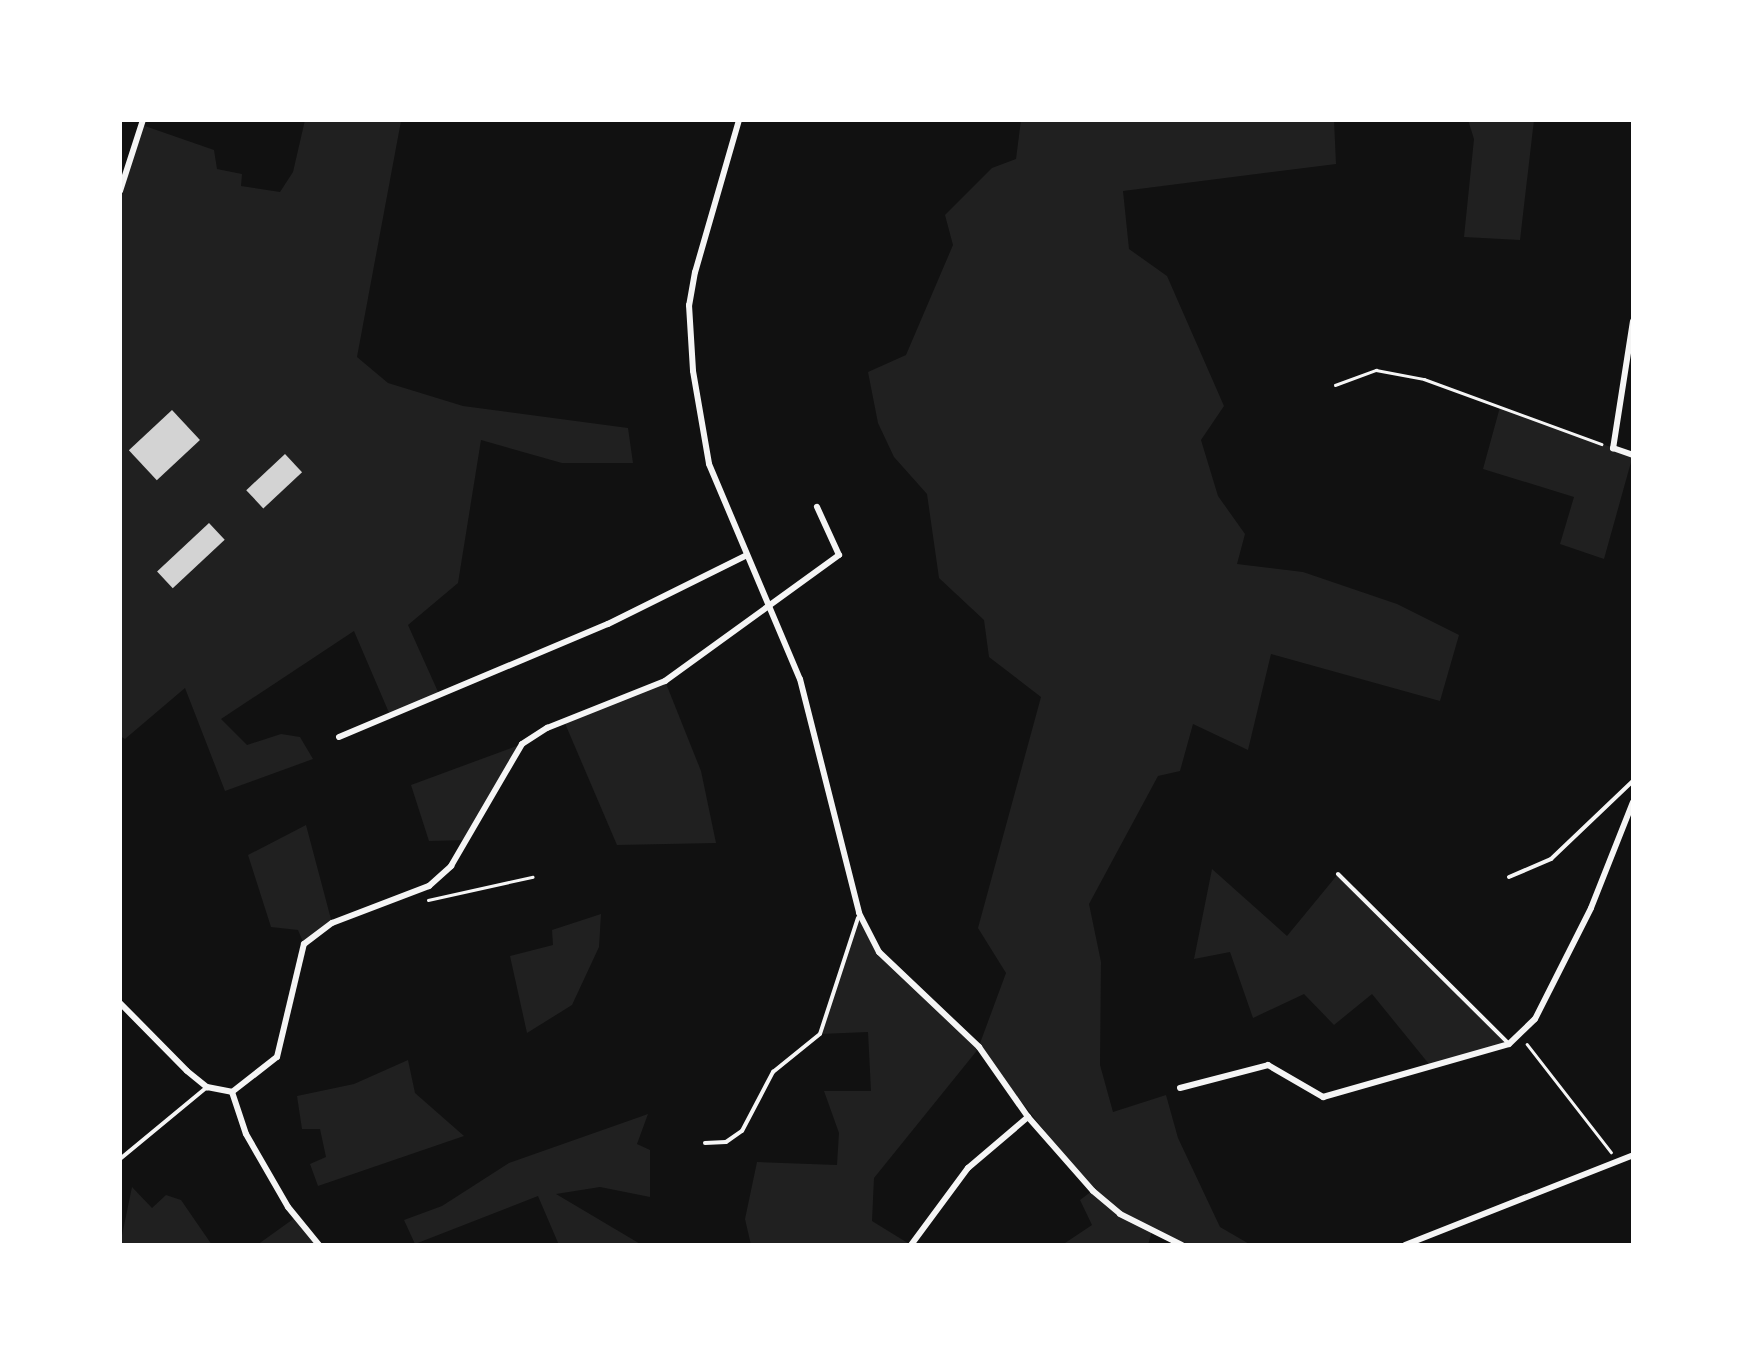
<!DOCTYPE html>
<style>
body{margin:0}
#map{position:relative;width:1753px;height:1365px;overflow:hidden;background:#111;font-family:Ubuntu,sans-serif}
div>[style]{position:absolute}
.green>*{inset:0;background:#202020}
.building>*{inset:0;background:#d3d3d3;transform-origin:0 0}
.path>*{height:2.5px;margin:-1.25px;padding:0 1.25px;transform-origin:1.25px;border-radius:1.25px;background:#f5f5f5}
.service>*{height:4px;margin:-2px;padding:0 2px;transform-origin:2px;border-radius:2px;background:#f5f5f5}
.minor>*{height:6px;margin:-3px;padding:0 3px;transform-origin:3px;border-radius:3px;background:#f5f5f5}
span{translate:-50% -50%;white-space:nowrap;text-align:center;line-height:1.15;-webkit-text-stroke:8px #fff;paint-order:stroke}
.frame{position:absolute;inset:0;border:122px solid #fff;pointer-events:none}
</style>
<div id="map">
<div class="green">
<i style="clip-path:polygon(305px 120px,401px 121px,357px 357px,388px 383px,463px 406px,628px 428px,633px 463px,562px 463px,481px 440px,458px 583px,408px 625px,439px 694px,390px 715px,354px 631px,221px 719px,247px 745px,281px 734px,300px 737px,313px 759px,225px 791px,185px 688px,125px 739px,120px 736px,120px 191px,142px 125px,214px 150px,217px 169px,242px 174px,241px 186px,280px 192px,293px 172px)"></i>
<i style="clip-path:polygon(1021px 120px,1334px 120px,1336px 164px,1123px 191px,1129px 249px,1167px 276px,1224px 406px,1201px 440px,1218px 496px,1245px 534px,1237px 564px,1303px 572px,1397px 604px,1459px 635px,1440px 701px,1271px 654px,1248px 750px,1193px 724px,1180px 771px,1158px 776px,1089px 904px,1101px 962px,1100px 1065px,1113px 1112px,1166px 1095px,1178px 1138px,1220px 1227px,1251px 1245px,1182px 1245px,1152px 1231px,1148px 1245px,1062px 1245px,1092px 1225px,1080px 1200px,1092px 1191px,979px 1048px,874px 1178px,872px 1221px,911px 1245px,751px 1245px,745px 1219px,757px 1162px,837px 1165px,839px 1133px,824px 1091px,871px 1091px,868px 1032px,820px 1034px,859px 913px,879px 952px,979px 1046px,1006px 973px,978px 928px,1041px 697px,989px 657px,984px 620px,939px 578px,927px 494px,894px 457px,878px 423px,868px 372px,906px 355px,953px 245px,945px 215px,992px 168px,1016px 159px)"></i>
<i style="clip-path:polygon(1468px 120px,1534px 120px,1520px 240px,1464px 237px,1474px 139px)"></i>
<i style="clip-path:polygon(1500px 407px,1633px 455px,1604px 559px,1560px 544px,1574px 497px,1483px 469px)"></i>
<i style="clip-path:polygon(665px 681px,701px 771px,716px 843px,617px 845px,564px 721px)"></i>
<i style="clip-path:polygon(522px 744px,468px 840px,429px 841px,411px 785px)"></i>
<i style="clip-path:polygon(306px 825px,332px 923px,304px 944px,298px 930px,271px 927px,248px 855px)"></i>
<i style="clip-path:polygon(1212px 869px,1287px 936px,1338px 874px,1509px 1044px,1433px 1069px,1372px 994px,1334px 1025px,1304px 994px,1253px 1018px,1230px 952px,1194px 959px)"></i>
<i style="clip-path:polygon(601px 914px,599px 947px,572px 1005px,527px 1033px,510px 956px,553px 945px,552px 930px)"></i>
<i style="clip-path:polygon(408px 1060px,415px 1093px,464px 1136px,318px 1186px,310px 1164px,326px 1157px,320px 1129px,302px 1129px,297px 1096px,354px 1084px)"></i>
<i style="clip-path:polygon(648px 1114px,637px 1144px,650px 1150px,650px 1197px,600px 1187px,556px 1194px,642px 1245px,559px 1245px,538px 1196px,415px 1244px,404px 1220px,442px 1206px,509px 1163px)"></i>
<i style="clip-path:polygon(132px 1187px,152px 1208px,166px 1195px,181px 1200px,212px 1245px,120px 1245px)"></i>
<i style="clip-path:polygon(296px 1217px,318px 1243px,257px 1245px)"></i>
</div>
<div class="building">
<i style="left:172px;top:410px;width:41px;height:59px;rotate:47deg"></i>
<i style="left:285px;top:454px;width:25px;height:53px;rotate:47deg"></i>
<i style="left:209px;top:523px;width:23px;height:71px;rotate:47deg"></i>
</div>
<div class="path">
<i style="left:1335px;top:385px;width:44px;rotate:-20.1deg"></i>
<i style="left:1376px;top:370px;width:49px;rotate:10.6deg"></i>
<i style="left:1424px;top:379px;width:189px;rotate:20.1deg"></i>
<i style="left:428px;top:900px;width:107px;rotate:-12.5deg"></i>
<i style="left:1527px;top:1044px;width:137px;rotate:52.1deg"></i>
</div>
<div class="service">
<i style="left:395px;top:120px;width:87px"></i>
<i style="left:1338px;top:874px;width:241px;rotate:44.8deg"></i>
<i style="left:1509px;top:877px;width:46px;rotate:-23.2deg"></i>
<i style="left:1551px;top:859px;width:113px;rotate:-43.6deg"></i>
<i style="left:705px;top:1143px;width:21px;rotate:-3deg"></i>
<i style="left:726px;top:1142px;width:19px;rotate:-35deg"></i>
<i style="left:742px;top:1131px;width:67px;rotate:-62.3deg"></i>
<i style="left:773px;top:1072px;width:60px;rotate:-39deg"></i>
<i style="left:820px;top:1034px;width:122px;rotate:-71.9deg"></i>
<i style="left:120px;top:1159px;width:113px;rotate:-39.6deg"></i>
</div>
<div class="minor">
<i style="left:739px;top:120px;width:158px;rotate:106.1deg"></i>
<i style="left:695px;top:272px;width:34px;rotate:100deg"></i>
<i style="left:689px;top:305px;width:66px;rotate:86.5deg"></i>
<i style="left:693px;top:371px;width:94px;rotate:80.2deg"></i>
<i style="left:709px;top:464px;width:233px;rotate:67.1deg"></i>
<i style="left:800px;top:679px;width:241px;rotate:75.8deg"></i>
<i style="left:859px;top:913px;width:44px;rotate:62.9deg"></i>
<i style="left:879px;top:952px;width:138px;rotate:43.5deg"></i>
<i style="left:979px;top:1047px;width:85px;rotate:55deg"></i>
<i style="left:1028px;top:1117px;width:98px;rotate:48.7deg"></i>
<i style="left:1093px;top:1191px;width:35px;rotate:40deg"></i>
<i style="left:1120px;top:1214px;width:69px;rotate:26.6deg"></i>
<i style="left:120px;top:191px;width:75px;rotate:-72.1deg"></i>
<i style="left:1633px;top:321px;width:129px;rotate:98.9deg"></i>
<i style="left:1613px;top:448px;width:21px;rotate:19deg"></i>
<i style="left:339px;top:737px;width:292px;rotate:-22.8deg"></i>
<i style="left:608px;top:624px;width:153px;rotate:-26.4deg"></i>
<i style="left:120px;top:1003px;width:95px;rotate:45.4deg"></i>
<i style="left:187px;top:1071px;width:26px;rotate:39deg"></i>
<i style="left:207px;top:1087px;width:25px;rotate:11deg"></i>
<i style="left:1180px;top:1088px;width:91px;rotate:-14.6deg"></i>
<i style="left:1268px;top:1065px;width:64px;rotate:30.2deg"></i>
<i style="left:1323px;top:1097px;width:193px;rotate:-15.9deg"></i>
<i style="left:1509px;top:1044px;width:36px;rotate:-44deg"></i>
<i style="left:1535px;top:1019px;width:124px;rotate:-63.2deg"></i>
<i style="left:1591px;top:908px;width:114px;rotate:-68.4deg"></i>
<i style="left:232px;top:1092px;width:57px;rotate:-37.9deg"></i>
<i style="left:277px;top:1057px;width:116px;rotate:-76.6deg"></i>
<i style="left:304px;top:944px;width:35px;rotate:-37deg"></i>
<i style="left:332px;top:923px;width:104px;rotate:-20.9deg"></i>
<i style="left:429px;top:886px;width:30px;rotate:-42deg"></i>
<i style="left:451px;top:866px;width:141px;rotate:-59.8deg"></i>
<i style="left:522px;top:744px;width:30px;rotate:-33deg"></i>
<i style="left:547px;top:728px;width:127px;rotate:-21.7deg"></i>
<i style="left:665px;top:681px;width:215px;rotate:-35.9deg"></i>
<i style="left:839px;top:555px;width:53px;rotate:-114.6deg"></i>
<i style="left:232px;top:1092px;width:44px;rotate:71.6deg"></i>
<i style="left:246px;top:1134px;width:84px;rotate:60.1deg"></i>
<i style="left:288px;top:1207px;width:49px;rotate:50.8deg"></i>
<i style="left:911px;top:1245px;width:96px;rotate:-53.5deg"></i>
<i style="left:968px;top:1168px;width:79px;rotate:-40.4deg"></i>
<i style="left:1405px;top:1245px;width:245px;rotate:-21.5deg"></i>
</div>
<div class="frame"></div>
</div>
